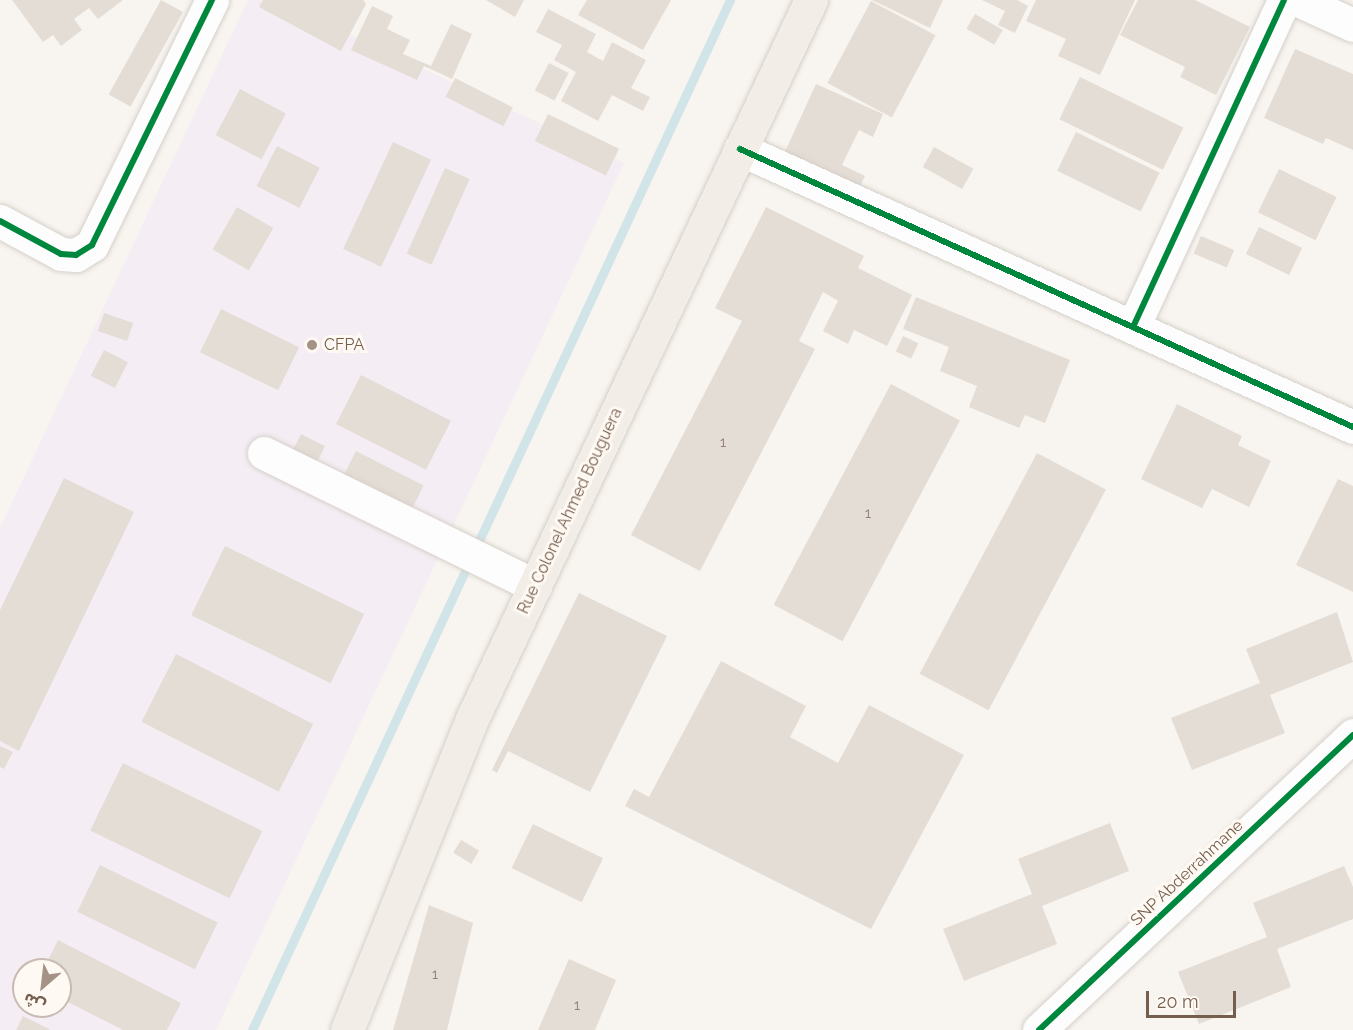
<!DOCTYPE html>
<meta charset="utf-8">
<style>
body{margin:0}
#map{position:relative;width:1353px;height:1030px;overflow:hidden;background:#f8f4ef;font-family:Raleway,"Noto Sans Arabic",sans-serif}
div>[style]{position:absolute}
.education>*{inset:0;background:#f5edf4}
.stream>*{height:9px;margin:-4.5px;padding:0 4.5px;transform-origin:4.5px;border-radius:4.5px;background:#d1e5e8}
.building>*{inset:0;background:#e4ddd6;transform-origin:0 0}
.roads{filter:drop-shadow(0 0 2px #d5d0ca) drop-shadow(0 0 2px #d5d0ca)}
.minor>*{height:33px;margin:-16.5px;padding:0 16.5px;transform-origin:16.5px;border-radius:16.5px;background:#fefdfd}
.major>*{height:33px;margin:-16.5px;padding:0 16.5px;transform-origin:16.5px;border-radius:16.5px;background:#f2eee7}
.cycleway>*{height:6px;margin:-3px;padding:0 3px;transform-origin:3px;border-radius:3px;background:#00873e}
.dots>*{width:16px;height:16px;translate:-50% -50%;box-sizing:border-box;border:3px solid #fef9f2;border-radius:50%}
span{translate:-50% -50%;white-space:nowrap;text-align:center;line-height:1.15;-webkit-text-stroke:6px #fef9f2;paint-order:stroke}
.number-label{font-size:14px;color:#938073}
.number-label span{-webkit-text-stroke-width:0}
.poi-label{font-size:16px;color:#765e4f}
.left{translate:0 -50%;text-align:left}
.street-label{font-size:16px;color:#765e4f}
.north{position:absolute;left:12px;top:958px;width:60px;height:60px;box-sizing:border-box;background:#fef9f2;border:2px solid #c8bbb1;border-radius:50%;rotate:208deg;font-size:16px;font-weight:700;line-height:24px;text-align:center;color:#765e4f}
.north::after{content:'';display:block;margin:auto;width:21px;height:27px;background:#a49287;clip-path:polygon(50% 0,100% 100%,50% 72%,0 100%)}
.scale{position:absolute;left:1146px;top:991px;width:90px;height:27px;box-sizing:border-box;border:3px solid #765e4f;border-top:0;padding-left:8px;font-size:18px;line-height:21px;white-space:nowrap;color:#765e4f;-webkit-text-stroke:4px #fef9f2;paint-order:stroke}
</style>
<div id="map">
<div class="education">
<i style="clip-path:polygon(evenodd,248px 0,277px 0,624px 163px,216px 1030px,0 1030px,0 528px,248px 0,24px 970px,60px 970px,60px 1006px,24px 1006px,24px 970px)"></i>
</div>
<div class="stream">
<i style="left:252px;top:1030px;width:1136px;rotate:-65.11deg"></i>
</div>
<div class="building">
<i style="clip-path:polygon(12px 0,123px 0,98px 19px,89px 8px,74px 19px,82px 30px,61px 46px,53px 35px,43px 42px)"></i>
<i style="left:161px;top:0;width:25px;height:108px;rotate:29deg"></i>
<i style="clip-path:polygon(263px 0,363px 0,366px 4px,341px 51px,259px 7px)"></i>
<i style="clip-path:polygon(486px 0,524px 0,515px 17px)"></i>
<i style="clip-path:polygon(587px 0,678px 0,671px 0,643px 50px,578px 15px)"></i>
<i style="clip-path:polygon(872px 0,943px 0,930px 28px)"></i>
<i style="clip-path:polygon(982px 0,1017px 0,1028px 6px,1015px 33px,998px 25px,1005px 11px)"></i>
<i style="clip-path:polygon(1036px 0,1135px 0,1100px 75px,1058px 56px,1066px 39px,1026px 21px)"></i>
<i style="clip-path:polygon(1138px 0,1195px 0,1250px 27px,1216px 95px,1180px 77px,1185px 67px,1120px 35px)"></i>
<i style="left:871px;top:1px;width:73px;height:93px;rotate:28deg"></i>
<i style="clip-path:polygon(372px 6px,393px 16px,387px 29px,410px 40px,403px 54px,431px 66px,451px 24px,472px 34px,452px 79px,424px 66px,417px 80px,351px 50px)"></i>
<i style="clip-path:polygon(548px 9px,596px 34px,587px 52px,603px 61px,612px 42px,646px 60px,631px 88px,650px 97px,643px 111px,612px 95px,598px 121px,561px 101px,576px 72px,554px 60px,562px 45px,536px 32px)"></i>
<i style="left:975px;top:14px;width:32px;height:17px;rotate:30deg"></i>
<i style="clip-path:polygon(1295px 49px,1353px 74px,1353px 150px,1326px 138px,1323px 144px,1264px 118px)"></i>
<i style="left:549px;top:63px;width:22px;height:31px;rotate:27deg"></i>
<i style="left:1080px;top:77px;width:115px;height:47px;rotate:26deg"></i>
<i style="left:455px;top:78px;width:65px;height:21px;rotate:27deg"></i>
<i style="clip-path:polygon(816px 84px,883px 114px,873px 137px,859px 130px,842px 165px,865px 176px,852px 203px,777px 169px)"></i>
<i style="left:240px;top:89px;width:52px;height:52px;rotate:28deg"></i>
<i style="left:548px;top:114px;width:79px;height:30px;rotate:26deg"></i>
<i style="left:1076px;top:132px;width:93px;height:43px;rotate:26deg"></i>
<i style="left:393px;top:142px;width:42px;height:118px;rotate:25deg"></i>
<i style="left:277px;top:146px;width:48px;height:45px;rotate:27deg"></i>
<i style="left:934px;top:147px;width:45px;height:23px;rotate:29deg"></i>
<i style="left:445px;top:168px;width:27px;height:94px;rotate:24deg"></i>
<i style="left:1279px;top:169px;width:64px;height:48px;rotate:26deg"></i>
<i style="left:237px;top:207px;width:42px;height:49px;rotate:30deg"></i>
<i style="clip-path:polygon(766px 207px,864px 256px,858px 268px,912px 295px,887px 346px,854px 330px,848px 344px,823px 331px,838px 301px,823px 292px,799px 341px,815px 349px,700px 571px,631px 535px,742px 321px,715px 308px)"></i>
<i style="left:1259px;top:227px;width:48px;height:30px;rotate:26deg"></i>
<i style="left:1201px;top:236px;width:36px;height:19px;rotate:23deg"></i>
<i style="clip-path:polygon(916px 297px,1070px 360px,1045px 423px,1025px 415px,1019px 428px,969px 407px,977px 386px,940px 371px,949px 347px,903px 329px)"></i>
<i style="left:221px;top:309px;width:87px;height:48px;rotate:26deg"></i>
<i style="left:104px;top:313px;width:31px;height:19px;rotate:19deg"></i>
<i style="left:903px;top:336px;width:17px;height:17px;rotate:25deg"></i>
<i style="left:104px;top:350px;width:27px;height:29px;rotate:27deg"></i>
<i style="left:361px;top:375px;width:101px;height:55px;rotate:27deg"></i>
<i style="left:891px;top:384px;width:78px;height:250px;rotate:28deg"></i>
<i style="clip-path:polygon(1177px 404px,1242px 436px,1238px 445px,1271px 461px,1249px 507px,1212px 489px,1202px 508px,1141px 479px)"></i>
<i style="left:301px;top:434px;width:27px;height:41px;rotate:27deg"></i>
<i style="left:356px;top:451px;width:76px;height:42px;rotate:27deg"></i>
<i style="left:1037px;top:453px;width:78px;height:250px;rotate:28deg"></i>
<i style="clip-path:polygon(64px 478px,134px 512px,19px 751px,0 741px,0 610px)"></i>
<i style="clip-path:polygon(1338px 479px,1353px 486px,1353px 592px,1296px 565px)"></i>
<i style="left:225px;top:546px;width:155px;height:77px;rotate:26deg"></i>
<i style="clip-path:polygon(579px 593px,667px 636px,590px 792px,508px 751px,497px 773px,492px 770px)"></i>
<i style="clip-path:polygon(1337px 612px,1353px 662px,1270px 695px,1285px 733px,1192px 770px,1171px 718px,1260px 683px,1246px 649px)"></i>
<i style="left:176px;top:654px;width:154px;height:76px;rotate:27deg"></i>
<i style="clip-path:polygon(721px 661px,806px 706px,790px 737px,838px 763px,869px 705px,964px 755px,871px 929px,625px 806px,634px 789px,649px 797px)"></i>
<i style="clip-path:polygon(0 746px,13px 752px,4px 769px,0 767px)"></i>
<i style="left:123px;top:763px;width:155px;height:75px;rotate:26deg"></i>
<i style="clip-path:polygon(1110px 823px,1129px 871px,1042px 906px,1057px 944px,964px 981px,943px 929px,1032px 894px,1018px 859px)"></i>
<i style="left:533px;top:824px;width:78px;height:49px;rotate:26deg"></i>
<i style="left:461px;top:840px;width:21px;height:15px;rotate:31deg"></i>
<i style="left:100px;top:865px;width:131px;height:52px;rotate:26deg"></i>
<i style="clip-path:polygon(1344px 866px,1353px 887px,1353px 919px,1277px 949px,1291px 987px,1199px 1024px,1178px 972px,1267px 937px,1253px 903px)"></i>
<i style="clip-path:polygon(429px 905px,473px 923px,447px 1030px,393px 1030px)"></i>
<i style="clip-path:polygon(58px 940px,181px 1003px,167px 1030px,123px 1030px,60px 998px,60px 970px,43px 970px)"></i>
<i style="clip-path:polygon(569px 959px,616px 980px,595px 1030px,538px 1030px)"></i>
<i style="clip-path:polygon(23px 1016px,51px 1030px,16px 1030px)"></i>
</div>
<div class="roads">
<div class="minor">
<i style="left:1298px;top:0;width:60px;rotate:24.4deg"></i>
<i style="left:740px;top:149px;width:673px;rotate:24.39deg"></i>
<i style="left:0;top:221px;width:69px;rotate:28.4deg"></i>
<i style="left:61px;top:254px;width:15px;rotate:4deg"></i>
<i style="left:76px;top:255px;width:19px;rotate:-32deg"></i>
<i style="left:92px;top:245px;width:273px;rotate:-63.9deg"></i>
<i style="left:1133px;top:327px;width:360px;rotate:-65.2deg"></i>
<i style="left:264px;top:453px;width:302px;rotate:26.1deg"></i>
<i style="left:1039px;top:1030px;width:431px;rotate:-43.2deg"></i>
</div>
<div class="major">
<i style="left:347px;top:1030px;width:335px;rotate:-68.1deg"></i>
<i style="left:472px;top:719px;width:795px;rotate:-64.76deg"></i>
</div>
</div>
<div class="cycleway">
<i style="left:740px;top:149px;width:673px;rotate:24.39deg"></i>
<i style="left:0;top:221px;width:69px;rotate:28.4deg"></i>
<i style="left:61px;top:254px;width:15px;rotate:4deg"></i>
<i style="left:76px;top:255px;width:19px;rotate:-32deg"></i>
<i style="left:92px;top:245px;width:273px;rotate:-63.9deg"></i>
<i style="left:1133px;top:327px;width:360px;rotate:-65.2deg"></i>
<i style="left:1039px;top:1030px;width:431px;rotate:-43.2deg"></i>
</div>
<div class="dots">
<i style="left:312px;top:345px;background:#a49287"></i>
</div>
<div class="number-label">
<span style="left:723px;top:442px">1</span>
<span style="left:868px;top:513px">1</span>
<span style="left:435px;top:974px">1</span>
<span style="left:577px;top:1005px">1</span>
</div>
<div class="poi-label">
<span class="left" style="left:324px;top:345px">CFPA</span>
</div>
<div class="street-label">
<span style="left:570px;top:511px;rotate:-65deg">Rue Colonel Ahmed Bouguera</span>
<span style="left:1187px;top:873px;rotate:-43deg">SNP Abderrahmane</span>
</div>
<div class="north">ش</div>
<div class="scale">20 m</div>
</div>
